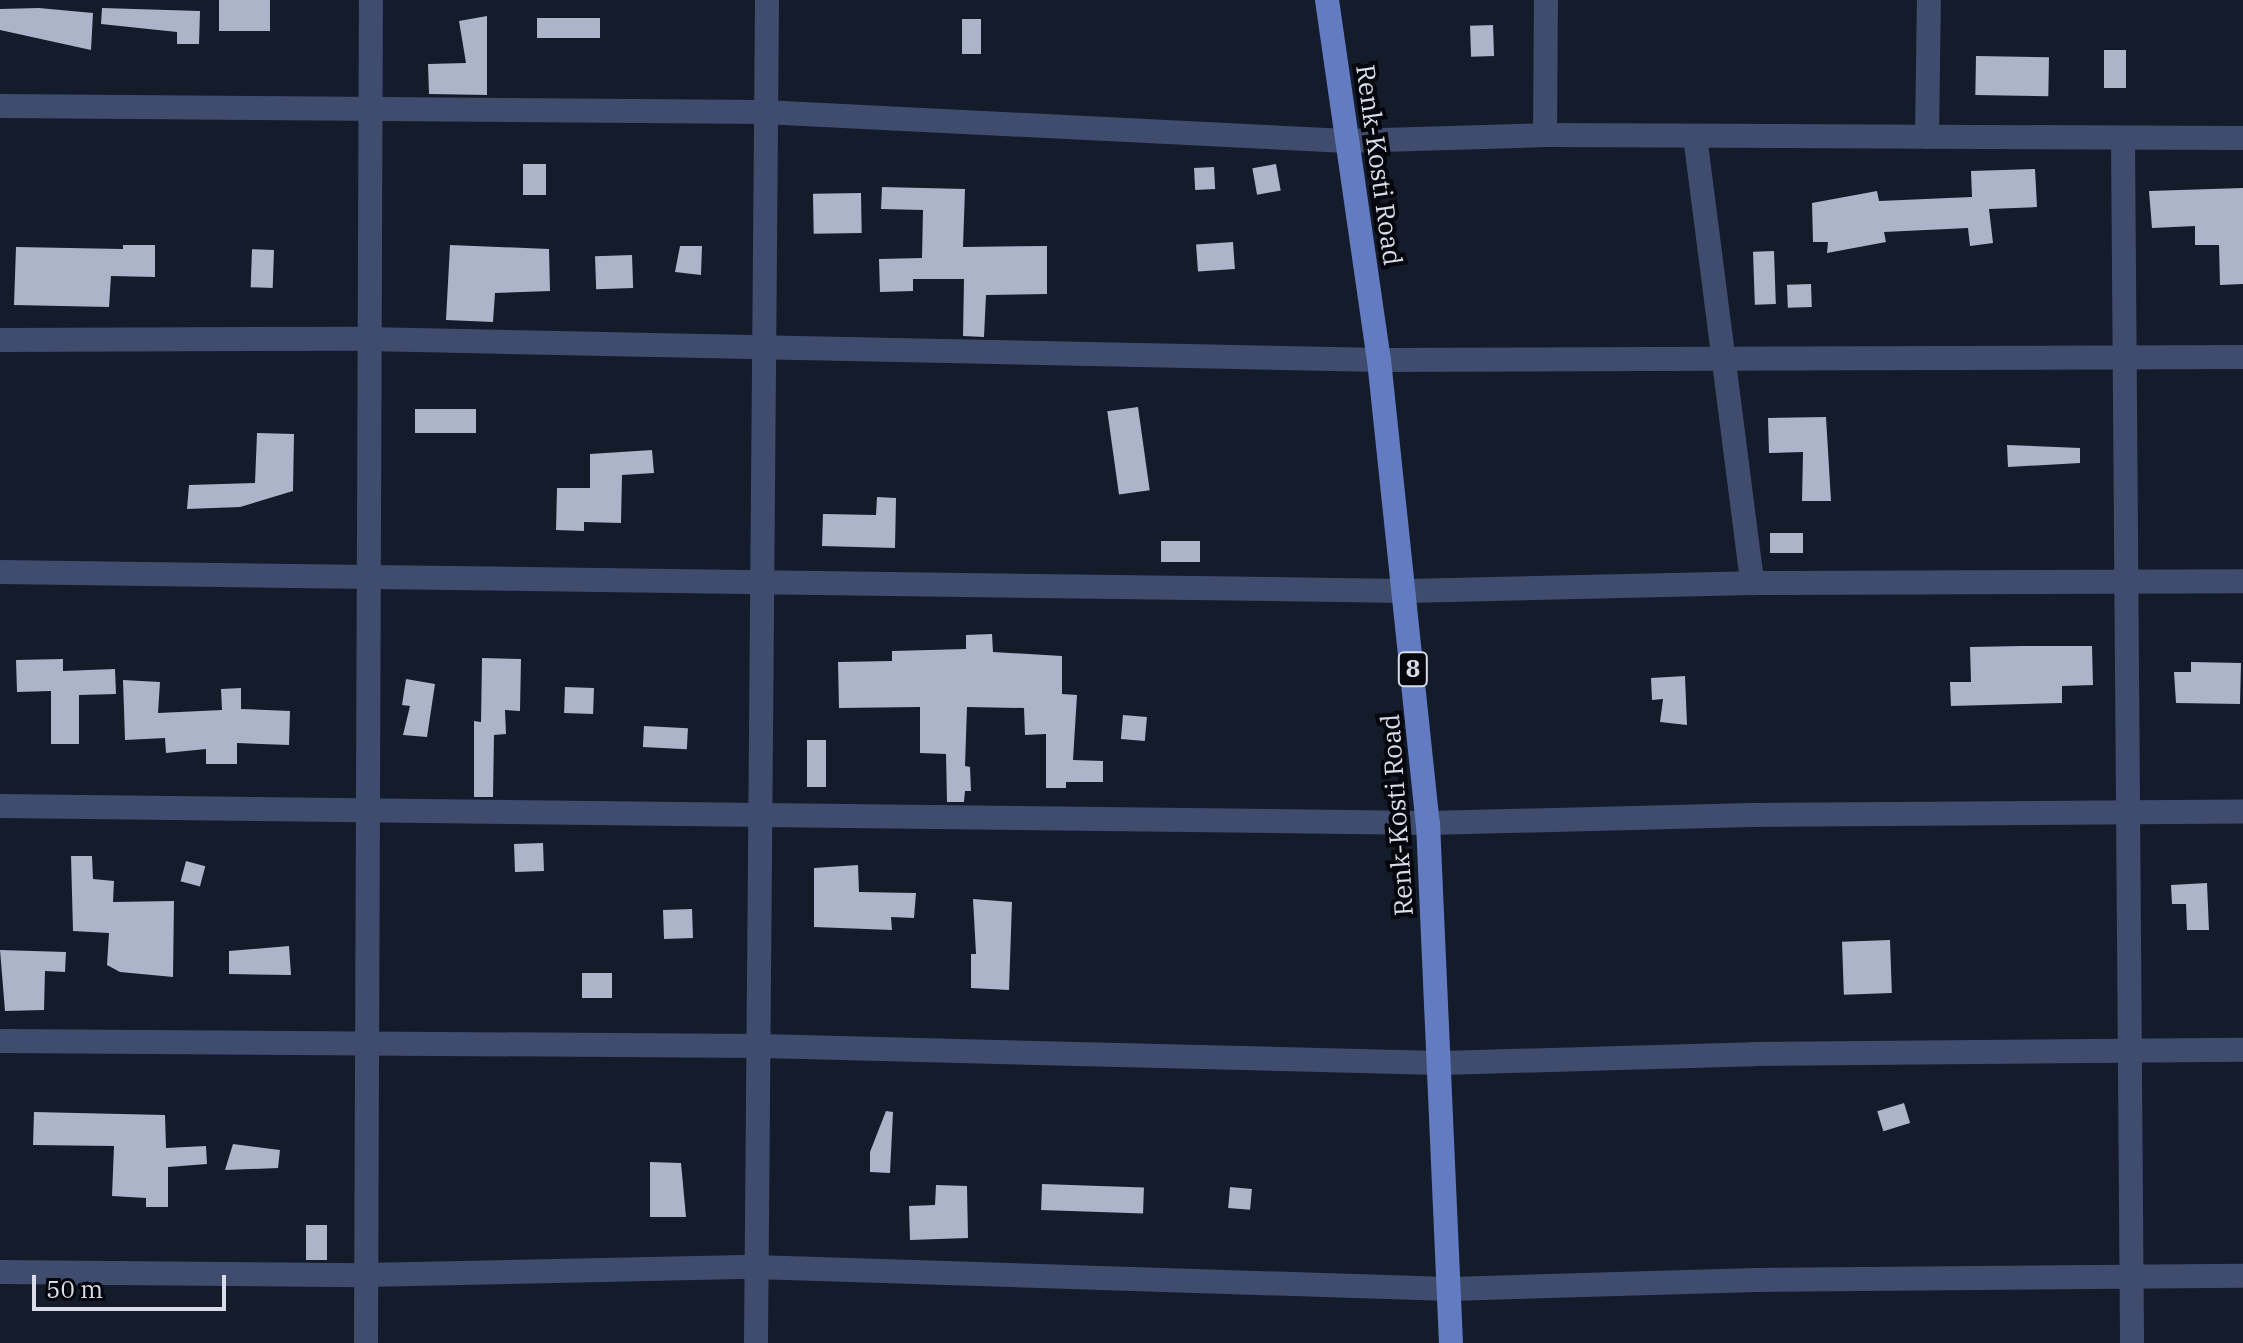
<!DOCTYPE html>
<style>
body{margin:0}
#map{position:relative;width:2243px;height:1343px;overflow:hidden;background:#141b2a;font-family:"IBM Plex Serif",serif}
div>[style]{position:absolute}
.building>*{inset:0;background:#abb4c9;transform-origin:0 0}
.minor>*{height:24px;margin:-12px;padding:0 12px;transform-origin:12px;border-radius:12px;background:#3f4c6e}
.major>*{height:24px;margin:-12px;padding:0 12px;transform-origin:12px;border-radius:12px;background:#637cc1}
span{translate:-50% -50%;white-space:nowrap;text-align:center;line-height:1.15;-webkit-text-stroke:8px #04060c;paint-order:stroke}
.shield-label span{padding:2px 6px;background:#04060c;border:2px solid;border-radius:6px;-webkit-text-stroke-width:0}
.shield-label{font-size:24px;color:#d9dde9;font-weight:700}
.street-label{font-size:26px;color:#d9dde9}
.scale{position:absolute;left:32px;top:1275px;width:194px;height:36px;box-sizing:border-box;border:4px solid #d9dde9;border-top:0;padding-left:10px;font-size:24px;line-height:28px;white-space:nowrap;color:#d9dde9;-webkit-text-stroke:6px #04060c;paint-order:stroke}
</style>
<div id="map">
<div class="building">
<i style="left:219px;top:0;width:51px;height:31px"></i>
<i style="clip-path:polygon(39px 8px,93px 13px,91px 50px,0 30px,0 9px)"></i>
<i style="clip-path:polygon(102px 8px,200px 11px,199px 44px,177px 44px,177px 32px,101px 24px)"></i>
<i style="clip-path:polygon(487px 16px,487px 95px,429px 94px,428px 64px,466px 63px,459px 21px)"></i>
<i style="left:600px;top:18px;width:20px;height:63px;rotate:90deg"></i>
<i style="left:962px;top:19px;width:19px;height:35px"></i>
<i style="left:1493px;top:25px;width:31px;height:23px;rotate:88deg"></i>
<i style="left:2104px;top:50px;width:22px;height:38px"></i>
<i style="left:1976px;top:56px;width:73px;height:39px;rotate:1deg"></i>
<i style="left:546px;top:164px;width:31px;height:23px;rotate:90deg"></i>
<i style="left:1276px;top:164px;width:27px;height:24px;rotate:80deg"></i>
<i style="left:1214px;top:167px;width:22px;height:20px;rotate:87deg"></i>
<i style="clip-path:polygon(2035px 169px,2037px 207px,1989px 209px,1993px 243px,1970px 246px,1968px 228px,1884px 232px,1886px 242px,1827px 253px,1828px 242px,1813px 242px,1812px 203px,1877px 191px,1879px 201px,1972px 197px,1971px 171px)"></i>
<i style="clip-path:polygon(882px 187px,965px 189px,963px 247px,1047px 246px,1047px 294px,986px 295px,984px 337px,963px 336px,964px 279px,913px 279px,913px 291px,880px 292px,879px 259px,922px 258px,923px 210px,881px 209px)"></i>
<i style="clip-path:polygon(2243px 188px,2243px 284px,2220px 285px,2219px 245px,2195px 245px,2195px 226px,2152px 228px,2149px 191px)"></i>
<i style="left:861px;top:193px;width:40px;height:48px;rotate:89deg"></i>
<i style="left:1233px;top:242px;width:27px;height:37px;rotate:86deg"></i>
<i style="clip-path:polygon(123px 245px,155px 245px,155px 277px,111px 276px,109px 307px,14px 305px,16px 247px,123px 249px)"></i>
<i style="clip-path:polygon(450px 245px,549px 249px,550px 291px,495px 293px,493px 322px,446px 320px)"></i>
<i style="clip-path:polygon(680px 246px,702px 246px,701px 275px,675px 272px)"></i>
<i style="left:274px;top:250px;width:38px;height:22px;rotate:92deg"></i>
<i style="left:1774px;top:251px;width:53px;height:21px;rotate:88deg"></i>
<i style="left:632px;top:255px;width:33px;height:37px;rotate:88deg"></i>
<i style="left:1811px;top:284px;width:23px;height:24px;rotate:88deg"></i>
<i style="left:1138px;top:407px;width:84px;height:31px;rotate:82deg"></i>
<i style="left:476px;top:409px;width:24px;height:61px;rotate:90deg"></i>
<i style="clip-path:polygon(1826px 417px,1831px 501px,1802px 501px,1803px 452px,1769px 453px,1768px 418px)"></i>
<i style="clip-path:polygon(257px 433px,294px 434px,293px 491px,240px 507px,187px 509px,189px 485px,255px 483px)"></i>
<i style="clip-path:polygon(2007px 445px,2080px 448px,2080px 463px,2008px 467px)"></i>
<i style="clip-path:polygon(652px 450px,654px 473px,622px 475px,621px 523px,584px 522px,584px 531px,556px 530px,557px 488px,590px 488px,590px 454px)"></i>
<i style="clip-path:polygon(877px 497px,896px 498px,895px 548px,822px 546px,823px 514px,876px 515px)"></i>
<i style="left:1770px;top:533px;width:33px;height:20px"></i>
<i style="left:1161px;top:541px;width:39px;height:21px"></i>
<i style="clip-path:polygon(992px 634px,993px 652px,1062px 656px,1062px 694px,1077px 695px,1073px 760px,1103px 761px,1103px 782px,1066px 782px,1066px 788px,1046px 788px,1046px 734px,1025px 735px,1024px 708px,967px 707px,965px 766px,970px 767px,971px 791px,965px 791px,964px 802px,947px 802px,946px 754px,920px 753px,920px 707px,839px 708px,838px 662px,892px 661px,892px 651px,966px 649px,966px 635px)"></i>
<i style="clip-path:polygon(2022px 646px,2092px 646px,2093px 685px,2062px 686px,2062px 703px,1951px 706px,1950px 682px,1971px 682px,1970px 647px)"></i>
<i style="clip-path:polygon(482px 658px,521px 659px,520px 711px,505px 710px,506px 734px,494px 735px,493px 797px,474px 797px,474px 721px,481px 722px)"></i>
<i style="clip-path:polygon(63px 659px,63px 671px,115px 669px,116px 694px,79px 695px,79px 744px,51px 744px,51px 691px,17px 692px,16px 660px)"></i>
<i style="clip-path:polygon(2191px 662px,2241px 663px,2240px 704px,2176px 703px,2174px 672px,2191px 672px)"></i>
<i style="clip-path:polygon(1685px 676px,1687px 725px,1660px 722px,1663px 699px,1652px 700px,1651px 678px)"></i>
<i style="clip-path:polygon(406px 679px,435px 684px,427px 737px,403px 735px,410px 706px,402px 705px)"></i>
<i style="clip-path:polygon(123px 680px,160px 682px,158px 713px,222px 710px,221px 689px,241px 688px,241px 709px,290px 711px,289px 745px,237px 743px,237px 764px,206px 764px,206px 749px,166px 753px,165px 738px,125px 740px)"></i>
<i style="left:565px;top:687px;width:29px;height:26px;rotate:2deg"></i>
<i style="left:1123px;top:715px;width:24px;height:24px;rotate:5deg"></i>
<i style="left:644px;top:726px;width:44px;height:21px;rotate:3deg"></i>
<i style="left:807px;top:740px;width:19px;height:47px"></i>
<i style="left:543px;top:843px;width:28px;height:29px;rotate:88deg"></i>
<i style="clip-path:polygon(71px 856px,92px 856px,93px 879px,114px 881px,113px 902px,174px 901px,173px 977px,120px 972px,107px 965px,109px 933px,73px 931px)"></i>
<i style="left:186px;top:861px;width:20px;height:21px;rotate:15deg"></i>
<i style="clip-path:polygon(858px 865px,859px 892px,916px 893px,914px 918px,891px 917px,892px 930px,814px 927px,814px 868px)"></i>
<i style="clip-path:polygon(2207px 883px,2209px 930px,2187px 930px,2186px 904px,2172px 904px,2171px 885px)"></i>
<i style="clip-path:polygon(973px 899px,1012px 902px,1009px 990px,971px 988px,971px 954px,976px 954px)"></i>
<i style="left:692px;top:909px;width:29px;height:29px;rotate:88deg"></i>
<i style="left:1890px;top:940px;width:53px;height:48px;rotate:88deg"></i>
<i style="clip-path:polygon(289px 946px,291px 975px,229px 974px,229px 951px)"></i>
<i style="clip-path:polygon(0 950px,66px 952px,65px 972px,45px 971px,44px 1010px,5px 1011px)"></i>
<i style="left:612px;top:973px;width:25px;height:30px;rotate:90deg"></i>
<i style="left:1904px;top:1103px;width:21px;height:28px;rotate:73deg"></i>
<i style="clip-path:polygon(886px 1111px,893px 1112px,890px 1173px,870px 1172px,870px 1152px)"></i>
<i style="clip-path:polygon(34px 1112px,165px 1115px,166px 1148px,206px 1146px,207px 1164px,168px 1167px,168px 1207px,146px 1207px,146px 1198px,112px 1196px,114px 1146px,33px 1145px)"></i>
<i style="clip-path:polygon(233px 1144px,280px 1150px,278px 1168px,225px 1170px)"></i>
<i style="clip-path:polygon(650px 1162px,681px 1163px,686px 1217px,650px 1217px)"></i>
<i style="left:1042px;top:1184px;width:102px;height:26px;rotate:2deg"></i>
<i style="clip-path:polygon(936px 1185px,967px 1186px,968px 1238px,910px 1240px,909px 1206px,935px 1205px)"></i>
<i style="left:1230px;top:1187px;width:22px;height:21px;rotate:5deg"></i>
<i style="left:306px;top:1225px;width:21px;height:35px"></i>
</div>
<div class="minor">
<i style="left:0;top:106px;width:763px;rotate:0.45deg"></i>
<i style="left:763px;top:112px;width:585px;rotate:2.84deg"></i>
<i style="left:1347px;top:141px;width:198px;rotate:-1.7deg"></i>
<i style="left:1545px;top:135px;width:135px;rotate:-89.6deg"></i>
<i style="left:1545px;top:135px;width:698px;rotate:0.25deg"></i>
<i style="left:1695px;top:136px;width:451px;rotate:82.7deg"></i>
<i style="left:1927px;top:137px;width:137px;rotate:-89.2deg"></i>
<i style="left:2123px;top:138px;width:1205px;rotate:89.57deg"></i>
<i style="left:0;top:340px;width:368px;rotate:-0.2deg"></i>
<i style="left:368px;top:339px;width:1011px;rotate:1.19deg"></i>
<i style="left:1379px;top:360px;width:864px;rotate:-0.2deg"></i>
<i style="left:0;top:572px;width:1405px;rotate:0.77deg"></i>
<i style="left:1405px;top:591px;width:347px;rotate:-1.3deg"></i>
<i style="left:1752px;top:583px;width:491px;rotate:-0.2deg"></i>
<i style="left:0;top:806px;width:1428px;rotate:0.68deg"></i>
<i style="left:1428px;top:823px;width:324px;rotate:-1.4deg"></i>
<i style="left:1752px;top:815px;width:491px;rotate:-0.4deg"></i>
<i style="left:0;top:1041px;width:760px;rotate:0.38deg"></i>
<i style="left:760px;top:1046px;width:680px;rotate:1.43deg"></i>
<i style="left:1440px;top:1063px;width:314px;rotate:-1.6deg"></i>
<i style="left:1754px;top:1054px;width:489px;rotate:-0.5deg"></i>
<i style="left:0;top:1272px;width:364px;rotate:0.5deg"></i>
<i style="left:364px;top:1275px;width:391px;rotate:-1.2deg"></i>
<i style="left:755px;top:1267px;width:694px;rotate:1.82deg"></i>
<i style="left:1449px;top:1289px;width:307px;rotate:-1.7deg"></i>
<i style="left:1756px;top:1280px;width:487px;rotate:-0.5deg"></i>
<i style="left:366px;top:1343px;width:1343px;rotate:-89.79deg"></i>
<i style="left:756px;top:1343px;width:1343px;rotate:-89.53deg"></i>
</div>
<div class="major">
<i style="left:1327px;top:0;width:364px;rotate:81.8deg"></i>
<i style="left:1379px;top:360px;width:466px;rotate:84deg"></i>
<i style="left:1428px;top:823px;width:521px;rotate:87.47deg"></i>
</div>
<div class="shield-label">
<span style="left:1413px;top:669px">8</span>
</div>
<div class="street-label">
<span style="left:1379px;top:165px;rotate:82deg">Renk-Kosti Road</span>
<span style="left:1397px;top:815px;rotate:-94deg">Renk-Kosti Road</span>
</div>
<div class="scale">50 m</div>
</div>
